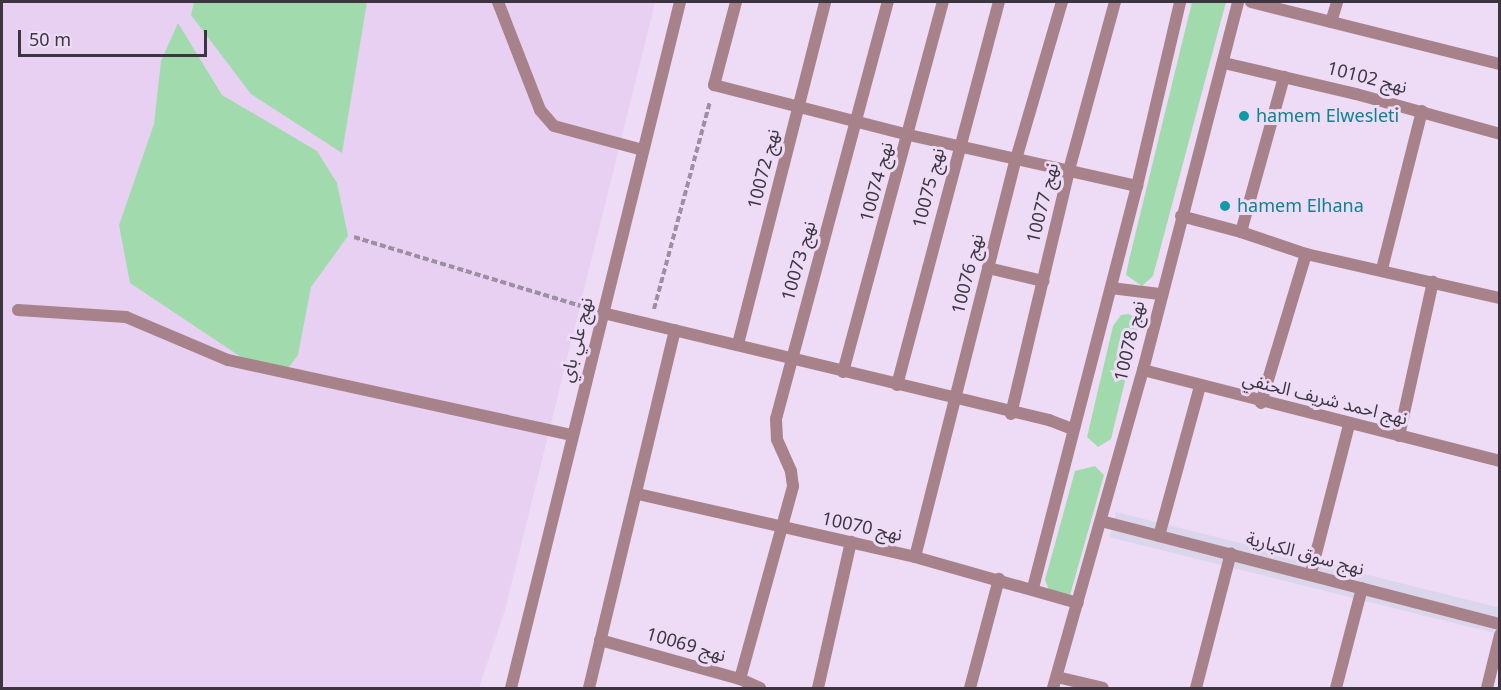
<!DOCTYPE html>
<meta charset="utf-8">
<style>
body{margin:0}
#map{position:relative;width:1501px;height:690px;overflow:hidden;background:#eedcf7;font-family:Georgia,"Noto Sans Arabic",serif}
div>[style]{position:absolute}
.commercial>*{inset:0;background:#dcd6ec;transform-origin:0 0}
.built>*{inset:0;background:#e7d0f2}
.green>*{inset:0;background:#a1dbad}
.path>*{height:4px;margin-top:-2px;transform-origin:0;background:repeating-linear-gradient(90deg,#9c8fa2 0 6px,transparent 0 9px)}
.minor>*{height:12px;margin:-6px;padding:0 6px;transform-origin:6px;border-radius:6px;background:#a8828a}
.tertiary>*{height:12px;margin:-6px;padding:0 6px;transform-origin:6px;border-radius:6px;background:#a8828a}
.dots>*{width:16px;height:16px;translate:-50% -50%;box-sizing:border-box;border:3px solid #eedcf7;border-radius:50%}
span{translate:-50% -50%;white-space:nowrap;text-align:center;line-height:1.15;-webkit-text-stroke:6px #eedcf7;paint-order:stroke}
.street-label{font-size:18px;color:#3c3540}
.culture-label{font-size:18px;color:#0d838f}
.left{translate:0 -50%;text-align:left}
.frame{position:absolute;inset:0;border:3px solid #3c3540;pointer-events:none}
.scale{position:absolute;left:18px;top:30px;width:189px;height:27px;box-sizing:border-box;border:3px solid #3c3540;border-top:0;padding-left:8px;font-size:18px;line-height:21px;white-space:nowrap;color:#3c3540;-webkit-text-stroke:4px #eedcf7;paint-order:stroke}
</style>
<div id="map">
<div class="commercial">
<i style="left:1116px;top:512px;width:396px;height:26px;rotate:14deg"></i>
</div>
<div class="built">
<i style="clip-path:polygon(2px 2px,655px 2px,505px 610px,479px 688px,2px 688px)"></i>
</div>
<div class="green">
<i style="clip-path:polygon(194px 2px,367px 2px,342px 153px,251px 94px,191px 15px)"></i>
<i style="clip-path:polygon(1192px 2px,1226px 2px,1153px 276px,1142px 286px,1126px 275px,1129px 260px)"></i>
<i style="clip-path:polygon(178px 23px,222px 95px,317px 151px,337px 183px,348px 236px,311px 287px,298px 355px,289px 367px,253px 365px,130px 283px,119px 225px,154px 124px,161px 61px)"></i>
<i style="clip-path:polygon(1128px 314px,1136px 317px,1138px 328px,1111px 439px,1098px 447px,1087px 437px,1113px 326px,1121px 315px)"></i>
<i style="clip-path:polygon(1095px 466px,1104px 475px,1070px 595px,1049px 590px,1045px 580px,1075px 471px)"></i>
</div>
<div class="path">
<i style="left:354px;top:237px;width:245px;rotate:16.9deg"></i>
<i style="left:654px;top:309px;width:214px;rotate:-74.9deg"></i>
</div>
<div class="minor">
<i style="left:498px;top:2px;width:116px;rotate:68.7deg"></i>
<i style="left:540px;top:110px;width:21px;rotate:49deg"></i>
<i style="left:554px;top:126px;width:92px;rotate:15.1deg"></i>
<i style="left:736px;top:2px;width:86px;rotate:104.8deg"></i>
<i style="left:714px;top:85px;width:201px;rotate:14.4deg"></i>
<i style="left:909px;top:135px;width:234px;rotate:12.6deg"></i>
<i style="left:1251px;top:2px;width:257px;rotate:14deg"></i>
<i style="left:1331px;top:22px;width:21px;rotate:-73deg"></i>
<i style="left:1224px;top:63px;width:136px;rotate:13.2deg"></i>
<i style="left:1356px;top:94px;width:149px;rotate:15.5deg"></i>
<i style="left:1181px;top:216px;width:62px;rotate:14.9deg"></i>
<i style="left:1241px;top:232px;width:69px;rotate:18.7deg"></i>
<i style="left:1306px;top:254px;width:199px;rotate:12.8deg"></i>
<i style="left:1241px;top:232px;width:161px;rotate:-74.5deg"></i>
<i style="left:988px;top:268px;width:57px;rotate:13.3deg"></i>
<i style="left:1382px;top:269px;width:163px;rotate:-75.8deg"></i>
<i style="left:1111px;top:288px;width:49px;rotate:7deg"></i>
<i style="left:18px;top:310px;width:108px;rotate:3.7deg"></i>
<i style="left:126px;top:317px;width:111px;rotate:22.9deg"></i>
<i style="left:228px;top:360px;width:351px;rotate:12.3deg"></i>
<i style="left:603px;top:313px;width:459px;rotate:13.5deg"></i>
<i style="left:1049px;top:420px;width:26px;rotate:21deg"></i>
<i style="left:738px;top:344px;width:353px;rotate:-75.7deg"></i>
<i style="left:1143px;top:370px;width:368px;rotate:14.3deg"></i>
<i style="left:843px;top:372px;width:383px;rotate:-74.9deg"></i>
<i style="left:897px;top:385px;width:396px;rotate:-75.1deg"></i>
<i style="left:1261px;top:403px;width:156px;rotate:-73.2deg"></i>
<i style="left:1011px;top:414px;width:251px;rotate:-76.6deg"></i>
<i style="left:1069px;top:170px;width:174px;rotate:-74.7deg"></i>
<i style="left:1399px;top:436px;width:158px;rotate:-77.6deg"></i>
<i style="left:638px;top:494px;width:284px;rotate:12.8deg"></i>
<i style="left:915px;top:557px;width:169px;rotate:15.8deg"></i>
<i style="left:1101px;top:521px;width:412px;rotate:14.5deg"></i>
<i style="left:1159px;top:536px;width:156px;rotate:-74.7deg"></i>
<i style="left:915px;top:557px;width:411px;rotate:-75.8deg"></i>
<i style="left:1016px;top:159px;width:164px;rotate:-73.7deg"></i>
<i style="left:1311px;top:573px;width:153px;rotate:-75.6deg"></i>
<i style="left:1033px;top:588px;width:415px;rotate:-75.5deg"></i>
<i style="left:1137px;top:186px;width:189px;rotate:-76.8deg"></i>
<i style="left:600px;top:640px;width:145px;rotate:15.6deg"></i>
<i style="left:740px;top:679px;width:22px;rotate:24deg"></i>
<i style="left:1057px;top:677px;width:47px;rotate:13.4deg"></i>
<i style="left:740px;top:679px;width:200px;rotate:-74.6deg"></i>
<i style="left:793px;top:486px;width:15px;rotate:-98deg"></i>
<i style="left:791px;top:471px;width:35px;rotate:-114deg"></i>
<i style="left:777px;top:439px;width:20px;rotate:-93deg"></i>
<i style="left:776px;top:419px;width:432px;rotate:-75deg"></i>
<i style="left:511px;top:688px;width:707px;rotate:-76.16deg"></i>
<i style="left:589px;top:688px;width:368px;rotate:-76.5deg"></i>
<i style="left:818px;top:688px;width:150px;rotate:-77.3deg"></i>
<i style="left:970px;top:688px;width:113px;rotate:-75.1deg"></i>
<i style="left:1196px;top:688px;width:139px;rotate:-75.5deg"></i>
<i style="left:1336px;top:688px;width:103px;rotate:-75.4deg"></i>
<i style="left:1487px;top:688px;width:55px;rotate:-76.2deg"></i>
</div>
<div class="tertiary">
<i style="left:1053px;top:688px;width:330px;rotate:-74.2deg"></i>
<i style="left:1143px;top:370px;width:380px;rotate:-75.5deg"></i>
</div>
<div class="dots">
<i style="left:1244px;top:116px;background:#0f9aa8"></i>
<i style="left:1225px;top:206px;background:#0f9aa8"></i>
</div>
<div class="street-label">
<span style="left:1367px;top:78px;rotate:14deg">نهج 10102</span>
<span style="left:764px;top:169px;rotate:-76deg">نهج 10072</span>
<span style="left:877px;top:182px;rotate:-75deg">نهج 10074</span>
<span style="left:929px;top:188px;rotate:-76deg">نهج 10075</span>
<span style="left:1043px;top:203px;rotate:-76deg">نهج 10077</span>
<span style="left:799px;top:261px;rotate:-74deg">نهج 10073</span>
<span style="left:968px;top:274px;rotate:-76deg">نهج 10076</span>
<span style="left:577px;top:340px;rotate:-76deg">نهج علي باي</span>
<span style="left:1130px;top:341px;rotate:-77deg">نهج 10078</span>
<span style="left:1325px;top:399px;rotate:14deg">نهج احمد شريف الحنفي</span>
<span style="left:862px;top:527px;rotate:12deg">نهج 10070</span>
<span style="left:1305px;top:554px;rotate:15deg">نهج سوق الكبارية</span>
<span style="left:686px;top:645px;rotate:16deg">نهج 10069</span>
</div>
<div class="culture-label">
<span class="left" style="left:1256px;top:116px">hamem Elwesleti</span>
<span class="left" style="left:1237px;top:206px">hamem Elhana</span>
</div>
<div class="frame"></div>
<div class="scale">50 m</div>
</div>
